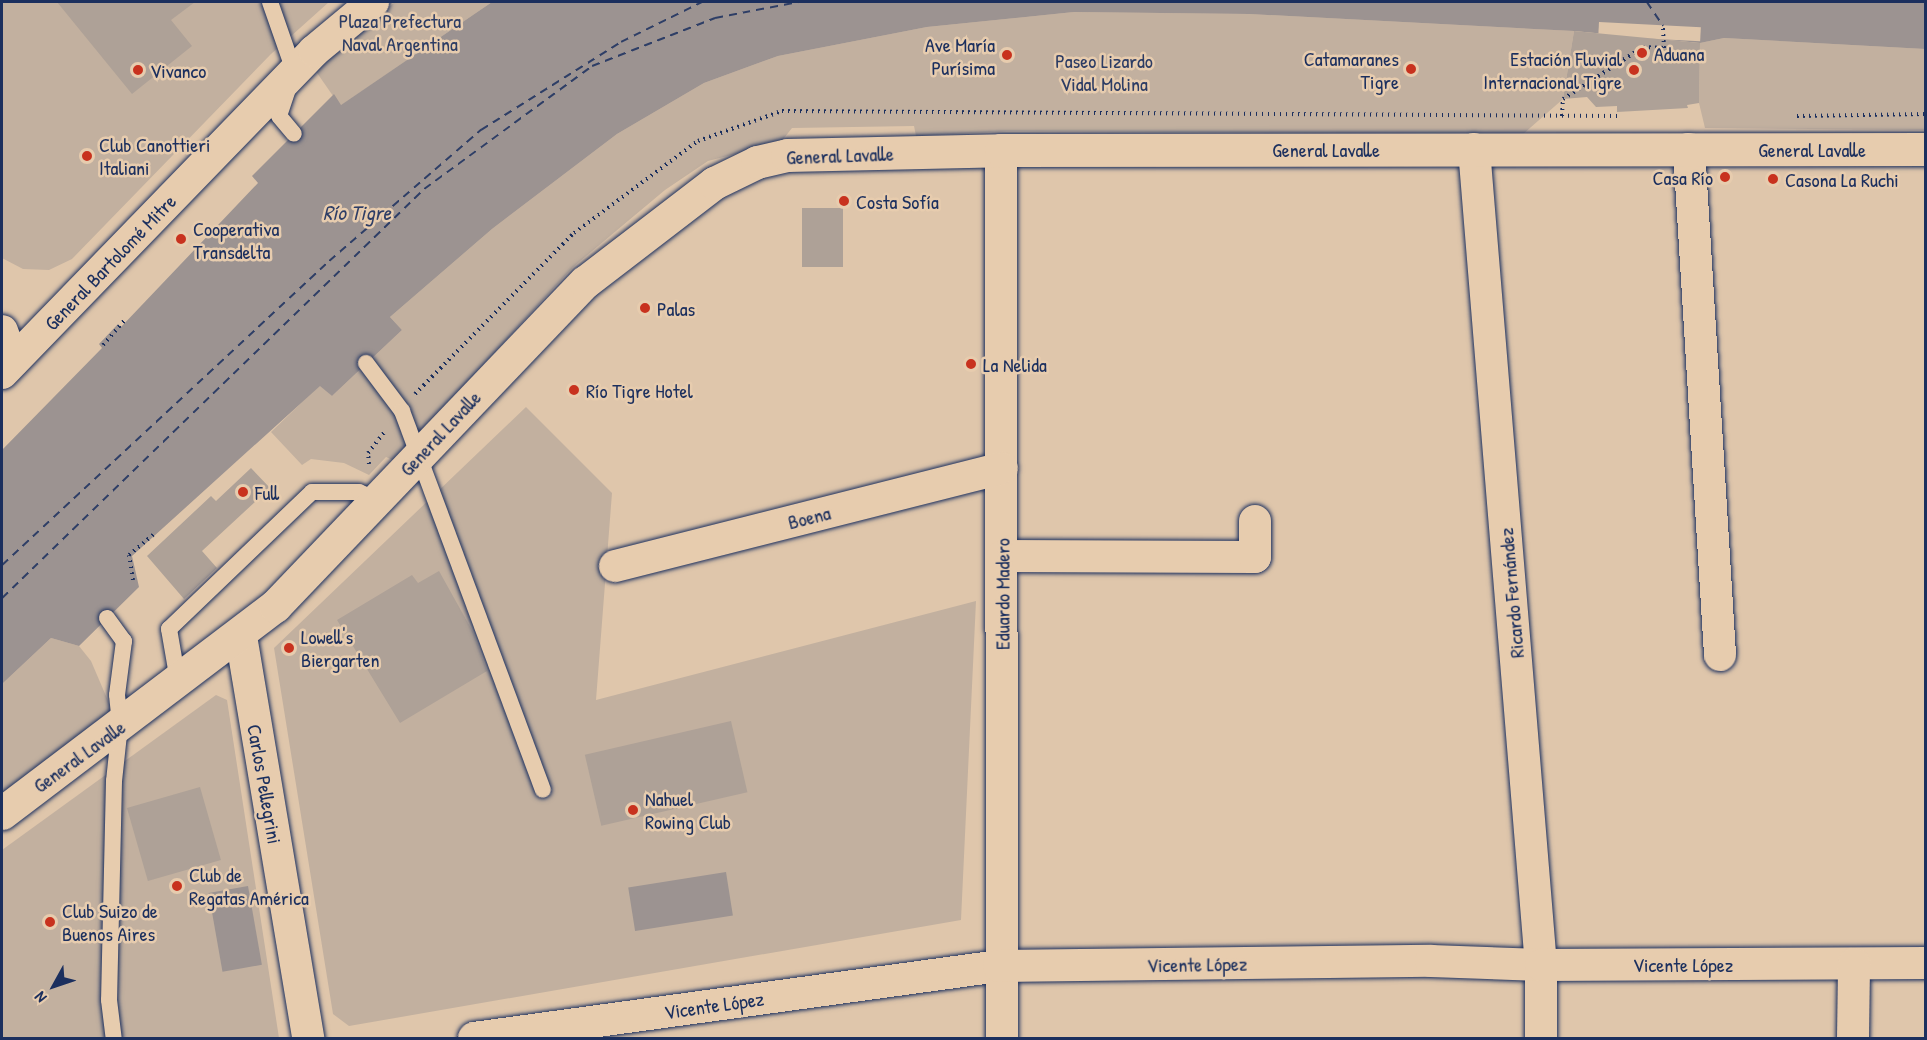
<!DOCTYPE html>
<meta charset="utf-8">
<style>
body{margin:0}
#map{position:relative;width:1927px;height:1040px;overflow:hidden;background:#dfc6ab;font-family:"Patrick Hand",sans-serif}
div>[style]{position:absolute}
.green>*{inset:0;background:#c2b09f}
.water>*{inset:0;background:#9c9391;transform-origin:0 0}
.pier>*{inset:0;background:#dfc6ab;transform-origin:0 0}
.ferry>*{height:1.5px;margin-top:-0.75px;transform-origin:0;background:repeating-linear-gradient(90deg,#2e3e66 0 8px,transparent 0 14px)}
.building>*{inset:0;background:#aea197;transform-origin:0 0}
.path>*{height:4px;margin-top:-2px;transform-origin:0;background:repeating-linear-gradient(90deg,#1b2f5e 0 1.5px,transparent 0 6px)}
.roads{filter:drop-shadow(0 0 2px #1b2f5e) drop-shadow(0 0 2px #1b2f5e)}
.service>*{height:16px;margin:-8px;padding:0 8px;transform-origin:8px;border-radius:8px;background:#e7ccae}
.minor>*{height:32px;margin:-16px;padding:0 16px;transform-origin:16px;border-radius:16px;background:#e7ccae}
.tertiary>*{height:33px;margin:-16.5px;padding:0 16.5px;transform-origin:16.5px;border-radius:16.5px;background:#e7ccae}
.dots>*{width:16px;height:16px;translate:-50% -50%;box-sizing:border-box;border:3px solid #e7ccae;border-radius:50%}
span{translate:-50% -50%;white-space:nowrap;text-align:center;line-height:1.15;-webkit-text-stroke:5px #e7ccae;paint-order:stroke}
.park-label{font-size:20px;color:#2c3c64}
.poi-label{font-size:20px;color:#1b2f5e}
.right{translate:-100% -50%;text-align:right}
.left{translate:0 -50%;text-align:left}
.street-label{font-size:20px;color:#1b2f5e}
.water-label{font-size:21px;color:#2e3e66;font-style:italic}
.frame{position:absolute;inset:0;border:3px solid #1b2f5e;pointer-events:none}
.north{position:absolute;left:24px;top:956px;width:60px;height:60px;-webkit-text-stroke:4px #e7ccae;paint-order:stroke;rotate:230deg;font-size:16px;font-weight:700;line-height:24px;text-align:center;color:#1b2f5e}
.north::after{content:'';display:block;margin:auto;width:21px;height:27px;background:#1b2f5e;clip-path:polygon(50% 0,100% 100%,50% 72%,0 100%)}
</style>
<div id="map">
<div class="green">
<i style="clip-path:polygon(2px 2px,329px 2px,271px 54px,72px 259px,49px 270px,23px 269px,2px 258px)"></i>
<i style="clip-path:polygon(395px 2px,492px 2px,340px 106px,315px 70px)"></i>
<i style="clip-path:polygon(1074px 12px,1249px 14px,1574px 31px,1563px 99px,1523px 134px,1007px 131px,916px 136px,914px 126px,792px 128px,781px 142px,708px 161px,665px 190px,573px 267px,395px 461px,386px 457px,369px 475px,344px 463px,311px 459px,302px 465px,271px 432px,320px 385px,332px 396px,402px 330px,390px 317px,492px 229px,617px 134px,704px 83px,778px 56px,927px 27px)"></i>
<i style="clip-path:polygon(1724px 38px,1925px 49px,1925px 130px,1705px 128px,1699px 103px,1700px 43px)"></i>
<i style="clip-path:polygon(526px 407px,612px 493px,596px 700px,976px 601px,961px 920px,349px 1026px,333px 1014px,274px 648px)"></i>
<i style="clip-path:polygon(51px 638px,79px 646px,91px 661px,112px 710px,2px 795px,2px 684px)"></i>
<i style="clip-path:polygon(216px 695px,227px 700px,279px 1038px,2px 1038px,2px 850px)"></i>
</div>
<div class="water">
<i style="clip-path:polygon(492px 2px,1925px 2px,1925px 49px,1724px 38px,1700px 43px,1574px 31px,1249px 14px,1074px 12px,927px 27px,778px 56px,704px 83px,617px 134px,492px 229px,390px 317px,402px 330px,332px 396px,320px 386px,132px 556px,139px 587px,79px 646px,51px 638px,2px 684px,2px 450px,102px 348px,99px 344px,118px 324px,121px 327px,258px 183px,252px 176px,334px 94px,341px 105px)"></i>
<i style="left:726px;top:872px;width:44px;height:99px;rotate:81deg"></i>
<i style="left:248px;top:886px;width:80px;height:40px;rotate:80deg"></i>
</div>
<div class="pier">
<i style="left:1599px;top:22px;width:102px;height:14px;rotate:3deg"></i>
</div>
<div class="ferry">
<i style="left:1647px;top:2px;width:29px;rotate:56deg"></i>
<i style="left:2px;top:565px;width:446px;rotate:-42.9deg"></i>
<i style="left:329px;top:261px;width:201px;rotate:-40.8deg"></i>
<i style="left:481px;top:130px;width:165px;rotate:-32.2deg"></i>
<i style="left:621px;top:42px;width:90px;rotate:-26.3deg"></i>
<i style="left:2px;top:598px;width:588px;rotate:-44.1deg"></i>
<i style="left:424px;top:189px;width:208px;rotate:-36.2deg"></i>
<i style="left:592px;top:66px;width:132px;rotate:-21.3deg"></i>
<i style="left:715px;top:18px;width:85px;rotate:-10.9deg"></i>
</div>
<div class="building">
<i style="clip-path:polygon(57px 2px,195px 2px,171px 20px,192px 46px,132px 94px)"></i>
<i style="clip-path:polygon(1574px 31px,1700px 43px,1699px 103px,1687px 105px,1688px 108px,1617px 112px,1617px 106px,1596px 107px,1587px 97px,1563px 99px)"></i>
<i style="left:802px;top:208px;width:41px;height:59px"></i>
<i style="clip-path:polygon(251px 468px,270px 488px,202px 551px,217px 568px,184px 599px,147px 556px,211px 496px,216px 501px)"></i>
<i style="clip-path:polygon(439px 571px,473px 632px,487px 671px,400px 723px,337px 620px,412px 575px,418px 583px)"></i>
<i style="left:731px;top:721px;width:73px;height:150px;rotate:77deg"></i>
<i style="left:200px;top:787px;width:76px;height:76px;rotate:74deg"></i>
</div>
<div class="path">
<i style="left:1562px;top:116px;width:17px;rotate:-87deg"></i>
<i style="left:1563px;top:99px;width:95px;rotate:-33deg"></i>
<i style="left:1643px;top:47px;width:21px;rotate:3deg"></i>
<i style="left:1664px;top:48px;width:22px;rotate:-93deg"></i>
<i style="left:1797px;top:116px;width:129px;rotate:-0.9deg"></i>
<i style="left:103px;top:345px;width:35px;rotate:-49deg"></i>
<i style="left:415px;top:394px;width:226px;rotate:-45.4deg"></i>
<i style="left:574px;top:233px;width:154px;rotate:-36.6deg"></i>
<i style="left:698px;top:141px;width:89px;rotate:-19.7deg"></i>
<i style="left:782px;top:111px;width:840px;rotate:0.34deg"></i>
<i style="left:369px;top:464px;width:11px;rotate:-95deg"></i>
<i style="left:368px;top:453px;width:29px;rotate:-52deg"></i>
<i style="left:133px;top:580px;width:25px;rotate:-99deg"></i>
<i style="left:129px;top:555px;width:35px;rotate:-40deg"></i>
</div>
<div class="roads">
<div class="service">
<i style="left:270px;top:2px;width:73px;rotate:70.8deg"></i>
<i style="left:294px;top:71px;width:47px;rotate:108.4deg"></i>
<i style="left:279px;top:116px;width:23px;rotate:50deg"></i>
<i style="left:366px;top:363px;width:60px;rotate:53.1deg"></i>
<i style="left:402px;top:411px;width:404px;rotate:69.6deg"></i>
<i style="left:107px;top:618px;width:29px;rotate:54deg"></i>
<i style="left:124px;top:641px;width:54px;rotate:97.4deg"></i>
<i style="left:117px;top:695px;width:30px;rotate:84deg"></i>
<i style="left:120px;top:725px;width:56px;rotate:96.1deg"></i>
<i style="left:114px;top:781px;width:219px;rotate:91.3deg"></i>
<i style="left:109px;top:1000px;width:38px;rotate:83deg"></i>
<i style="left:178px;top:681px;width:53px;rotate:-99.8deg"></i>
<i style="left:169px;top:629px;width:198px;rotate:-43.8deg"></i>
<i style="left:312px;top:492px;width:47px"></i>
<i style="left:359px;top:492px;width:20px;rotate:24deg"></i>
</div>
<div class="minor">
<i style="left:1474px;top:149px;width:819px;rotate:85.31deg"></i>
<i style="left:1541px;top:965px;width:73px;rotate:90deg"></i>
<i style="left:1689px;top:149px;width:507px;rotate:86.49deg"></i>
<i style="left:1001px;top:150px;width:888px;rotate:89.94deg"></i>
<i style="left:2px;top:331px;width:32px;rotate:70deg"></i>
<i style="left:2px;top:373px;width:448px;rotate:-45.9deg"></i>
<i style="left:314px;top:51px;width:77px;rotate:-39.7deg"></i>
<i style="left:1003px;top:556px;width:252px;rotate:0.2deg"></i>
<i style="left:1255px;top:557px;width:36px;rotate:-90deg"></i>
<i style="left:615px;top:566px;width:399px;rotate:-14.2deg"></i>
<i style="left:241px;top:636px;width:408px;rotate:80.5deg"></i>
<i style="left:474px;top:1038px;width:530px;rotate:-7.81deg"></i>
<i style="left:999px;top:966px;width:432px;rotate:-0.7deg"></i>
<i style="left:1431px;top:961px;width:110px;rotate:2.1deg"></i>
<i style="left:1541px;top:965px;width:385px;rotate:-0.3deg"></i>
<i style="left:1853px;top:1038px;width:74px;rotate:-89.2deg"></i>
</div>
<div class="tertiary">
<i style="left:2px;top:813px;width:343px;rotate:-37.2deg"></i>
<i style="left:275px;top:606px;width:448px;rotate:-46.3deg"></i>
<i style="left:585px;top:282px;width:163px;rotate:-37.5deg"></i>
<i style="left:714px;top:183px;width:48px;rotate:-26deg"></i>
<i style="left:757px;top:162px;width:31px;rotate:-13deg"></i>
<i style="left:787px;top:155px;width:214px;rotate:-1.3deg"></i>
<i style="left:1001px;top:150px;width:925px;rotate:-0.06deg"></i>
</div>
</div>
<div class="dots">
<i style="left:1642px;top:53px;background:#c8321e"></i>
<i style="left:1007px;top:55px;background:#c8321e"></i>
<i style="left:1411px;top:69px;background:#c8321e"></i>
<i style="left:138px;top:70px;background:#c8321e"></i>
<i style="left:1634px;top:70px;background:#c8321e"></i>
<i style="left:87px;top:156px;background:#c8321e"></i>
<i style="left:1725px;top:177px;background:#c8321e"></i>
<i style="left:1773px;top:179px;background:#c8321e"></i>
<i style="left:844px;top:201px;background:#c8321e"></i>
<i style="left:181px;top:239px;background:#c8321e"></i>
<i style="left:645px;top:308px;background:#c8321e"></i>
<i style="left:971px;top:364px;background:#c8321e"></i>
<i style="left:574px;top:390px;background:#c8321e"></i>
<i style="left:243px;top:492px;background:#c8321e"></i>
<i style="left:289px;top:648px;background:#c8321e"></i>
<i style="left:633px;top:810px;background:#c8321e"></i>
<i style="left:177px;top:886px;background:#c8321e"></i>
<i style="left:50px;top:922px;background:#c8321e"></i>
</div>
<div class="park-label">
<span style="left:400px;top:32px">Plaza Prefectura<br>Naval Argentina</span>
<span style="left:1104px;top:72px">Paseo Lizardo<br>Vidal Molina</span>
</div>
<div class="poi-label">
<span class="right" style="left:995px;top:56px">Ave María<br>Purísima</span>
<span class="left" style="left:1654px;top:53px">Aduana</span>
<span class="right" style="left:1399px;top:70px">Catamaranes<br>Tigre</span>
<span class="right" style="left:1622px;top:70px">Estación Fluvial<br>Internacional Tigre</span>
<span class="left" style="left:150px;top:70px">Vivanco</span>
<span class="left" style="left:99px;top:156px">Club Canottieri<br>Italiani</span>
<span class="right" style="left:1713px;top:177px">Casa Río</span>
<span class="left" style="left:1785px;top:179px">Casona La Ruchi</span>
<span class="left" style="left:856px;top:201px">Costa Sofía</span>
<span class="left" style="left:193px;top:240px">Cooperativa<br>Transdelta</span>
<span class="left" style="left:657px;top:308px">Palas</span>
<span class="left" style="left:983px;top:364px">La Nelida</span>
<span class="left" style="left:586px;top:390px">Río Tigre Hotel</span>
<span class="left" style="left:255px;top:492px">Full</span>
<span class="left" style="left:301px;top:648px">Lowell's<br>Biergarten</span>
<span class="left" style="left:645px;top:810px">Nahuel<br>Rowing Club</span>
<span class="left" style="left:189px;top:886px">Club de<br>Regatas América</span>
<span class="left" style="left:62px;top:922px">Club Suizo de<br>Buenos Aires</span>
</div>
<div class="street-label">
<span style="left:1326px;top:149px">General Lavalle</span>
<span style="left:1812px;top:149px">General Lavalle</span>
<span style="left:840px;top:155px;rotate:-2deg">General Lavalle</span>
<span style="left:110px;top:262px;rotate:-46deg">General Bartolomé Mitre</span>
<span style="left:440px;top:433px;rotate:-47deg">General Lavalle</span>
<span style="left:809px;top:517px;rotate:-14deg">Boena</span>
<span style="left:1511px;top:593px;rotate:-95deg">Ricardo Fernández</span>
<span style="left:1002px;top:594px;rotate:-90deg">Eduardo Madero</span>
<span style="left:79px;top:756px;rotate:-36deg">General Lavalle</span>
<span style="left:265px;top:784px;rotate:80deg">Carlos Pellegrini</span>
<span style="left:1197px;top:964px;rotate:-1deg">Vicente López</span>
<span style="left:1683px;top:964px">Vicente López</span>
<span style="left:714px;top:1005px;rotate:-8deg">Vicente López</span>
</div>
<div class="water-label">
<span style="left:357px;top:213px">Río Tigre</span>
</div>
<div class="frame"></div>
<div class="north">N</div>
</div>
